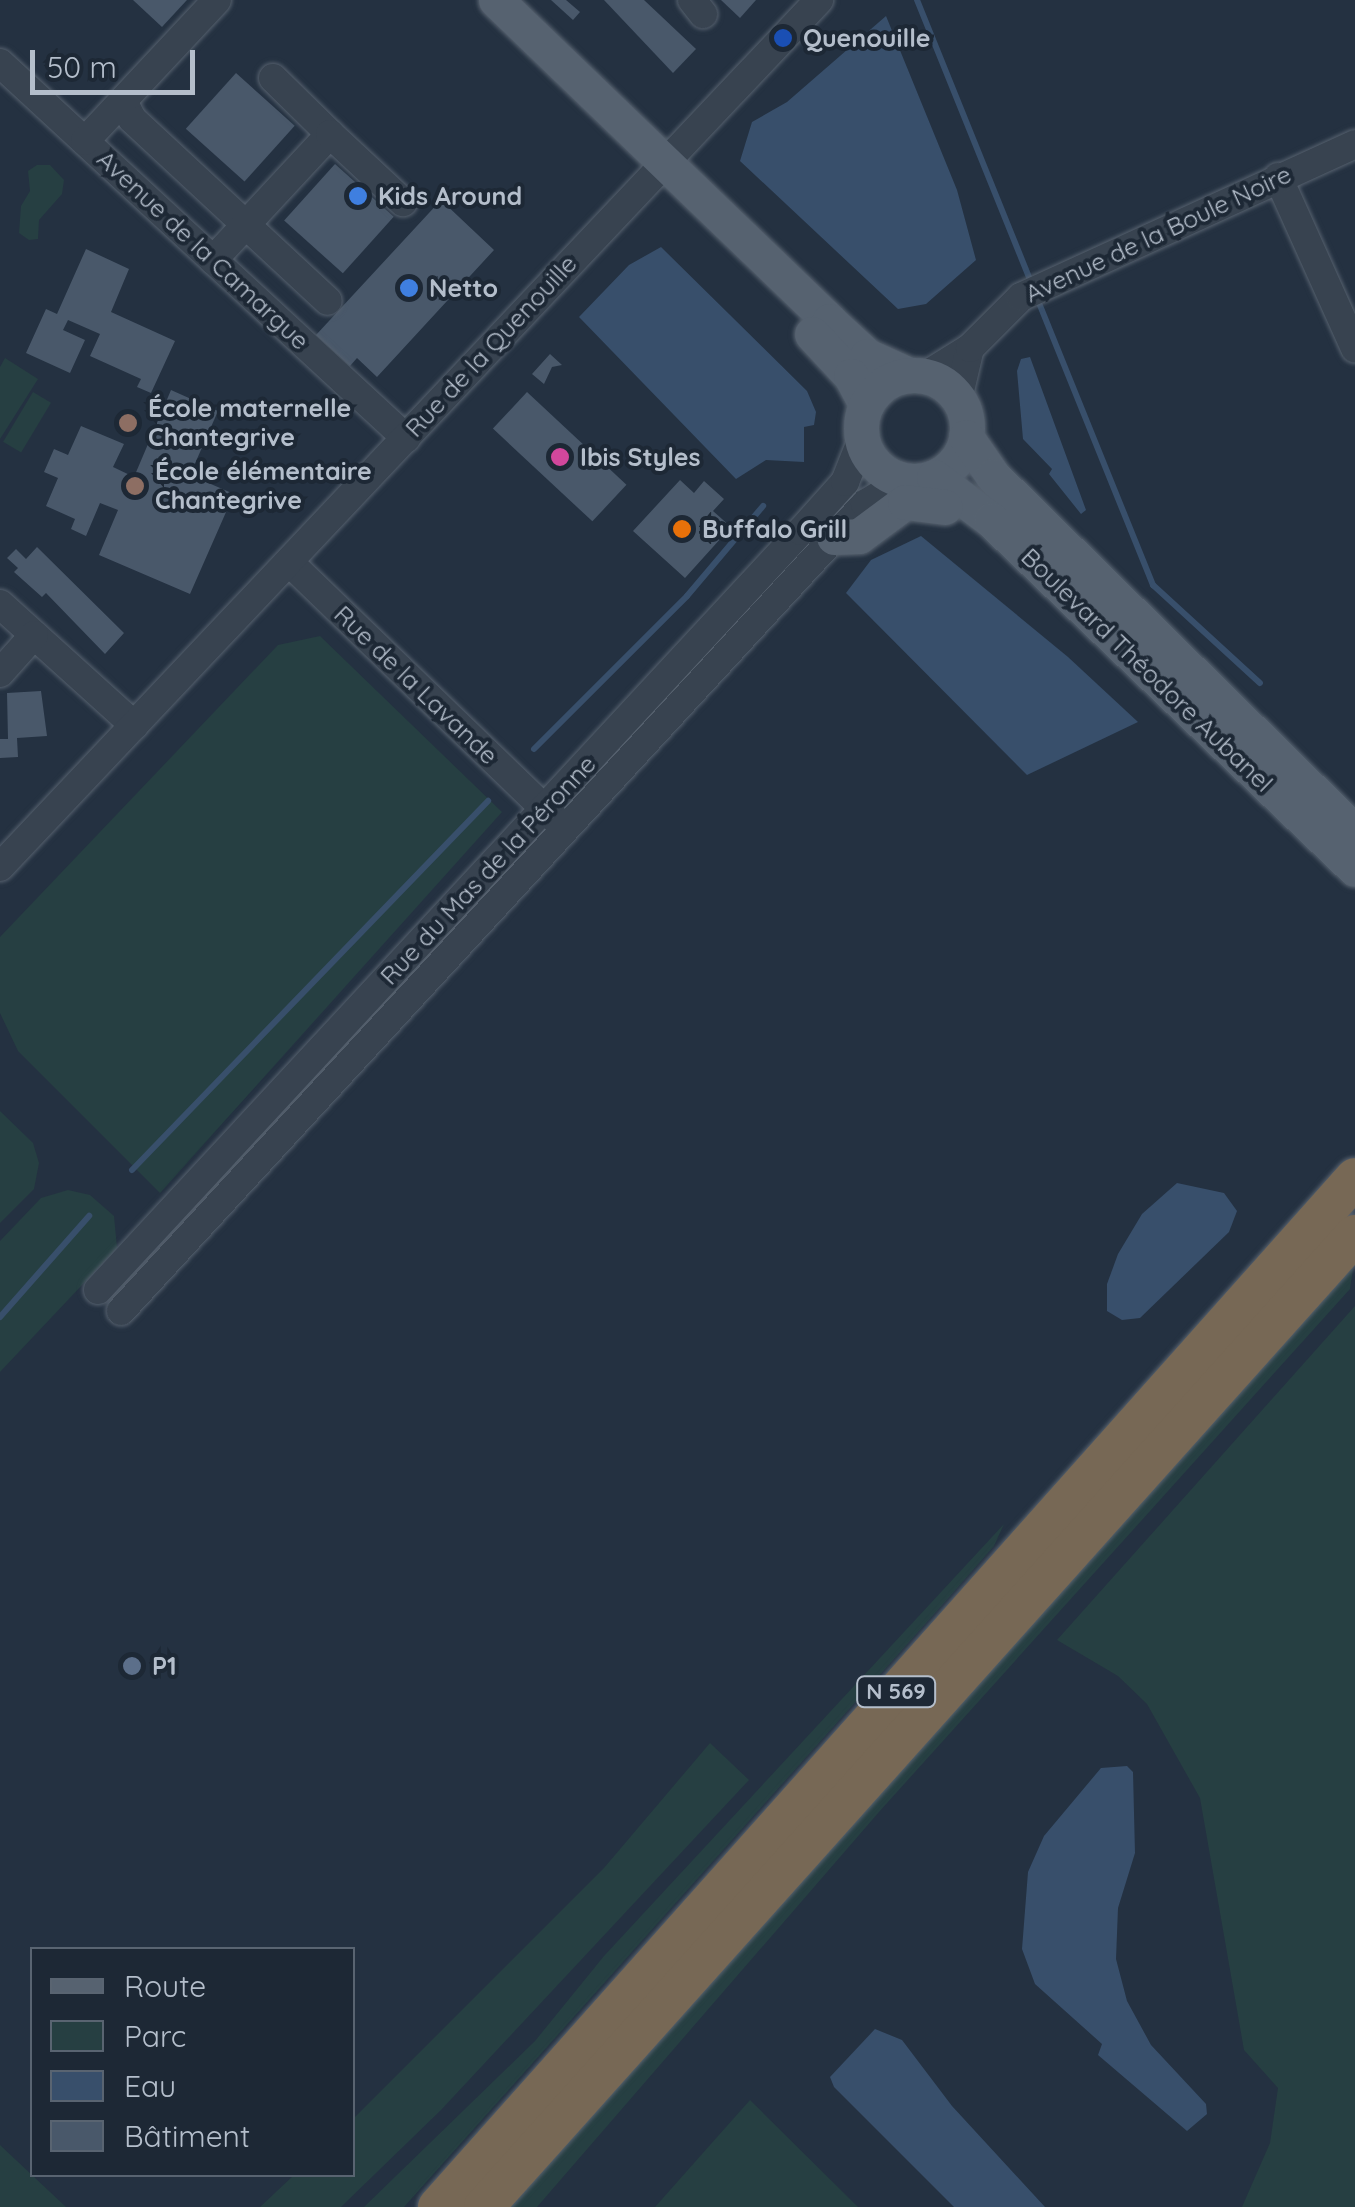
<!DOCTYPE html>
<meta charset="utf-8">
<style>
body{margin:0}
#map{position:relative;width:1355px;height:2207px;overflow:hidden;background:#243141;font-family:Quicksand,sans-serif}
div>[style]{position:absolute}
.green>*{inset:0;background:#263f42;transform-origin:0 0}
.water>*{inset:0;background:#384f6b}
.stream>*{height:6px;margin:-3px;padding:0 3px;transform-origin:3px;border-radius:3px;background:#384f6b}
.building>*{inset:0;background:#49586a;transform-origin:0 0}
.roads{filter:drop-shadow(0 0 2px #56616e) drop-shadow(0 0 2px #56616e)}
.minor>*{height:28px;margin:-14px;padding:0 14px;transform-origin:14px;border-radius:14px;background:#384350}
.major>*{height:35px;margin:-17.5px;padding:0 17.5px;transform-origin:17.5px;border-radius:17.5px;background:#566270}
.major>.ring{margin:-17.5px;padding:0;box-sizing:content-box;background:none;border:35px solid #566270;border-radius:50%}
.highway>*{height:40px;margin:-20px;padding:0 20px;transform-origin:20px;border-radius:20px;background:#776855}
.dots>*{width:28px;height:28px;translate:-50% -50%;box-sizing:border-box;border:5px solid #1d2835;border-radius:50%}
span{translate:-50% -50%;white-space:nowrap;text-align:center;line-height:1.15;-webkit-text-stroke:8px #1d2835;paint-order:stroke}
.shield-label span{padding:2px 8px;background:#1d2835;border:2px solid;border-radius:8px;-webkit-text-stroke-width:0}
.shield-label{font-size:22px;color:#b4becb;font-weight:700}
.poi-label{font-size:25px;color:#b4becb;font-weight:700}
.left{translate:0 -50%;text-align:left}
.street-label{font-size:25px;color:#b4becb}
.legend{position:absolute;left:30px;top:1947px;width:325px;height:230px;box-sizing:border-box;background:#1d2835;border:2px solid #596471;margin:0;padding:12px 18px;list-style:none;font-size:30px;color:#b4becb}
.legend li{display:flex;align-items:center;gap:20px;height:50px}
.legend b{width:50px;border:2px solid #596471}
.scale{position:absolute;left:30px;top:50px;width:165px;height:45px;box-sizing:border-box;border:5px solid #b4becb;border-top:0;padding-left:12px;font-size:30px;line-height:35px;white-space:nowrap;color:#b4becb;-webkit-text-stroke:8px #1d2835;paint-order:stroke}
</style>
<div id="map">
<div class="green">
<i style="clip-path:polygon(37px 165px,50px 165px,64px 180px,62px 194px,39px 220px,38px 239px,29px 240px,19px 233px,21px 206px,30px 191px,28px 171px)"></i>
<i style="clip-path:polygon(5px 358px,38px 379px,0 439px,0 367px)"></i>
<i style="left:33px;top:392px;width:21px;height:58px;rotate:31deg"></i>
<i style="clip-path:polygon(320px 636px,502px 812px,160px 1193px,18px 1051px,0 1013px,0 937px,278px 645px)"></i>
<i style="clip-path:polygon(0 1111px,33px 1143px,39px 1163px,34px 1189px,0 1223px)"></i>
<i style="clip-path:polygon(68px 1190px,90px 1195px,114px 1216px,117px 1248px,0 1372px,0 1241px,41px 1198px)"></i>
<i style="clip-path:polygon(1355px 1256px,1350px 1289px,879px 1812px,537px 2207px,511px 2207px)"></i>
<i style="clip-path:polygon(1355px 1306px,1355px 2207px,1242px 2207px,1270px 2143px,1278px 2088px,1244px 2050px,1200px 1798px,1147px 1704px,1118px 1676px,1057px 1640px)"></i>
<i style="clip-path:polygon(1004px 1524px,994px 1546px,944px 1603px,404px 2207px,364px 2207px,535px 2041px,604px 1956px)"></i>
<i style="clip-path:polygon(710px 1743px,749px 1780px,441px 2110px,341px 2207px,260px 2207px,294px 2175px,352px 2174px,353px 2119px,604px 1868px)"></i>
<i style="clip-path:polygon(750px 2100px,858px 2207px,655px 2207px)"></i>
<i style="clip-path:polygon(0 2145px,66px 2207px,0 2207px)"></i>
</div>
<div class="water">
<i style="clip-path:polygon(886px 16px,957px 190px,976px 260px,926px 304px,898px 309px,740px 161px,752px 122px,787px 102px)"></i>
<i style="clip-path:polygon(661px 247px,807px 391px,816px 412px,814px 425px,804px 427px,804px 462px,766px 460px,736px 479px,579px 317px,629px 265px)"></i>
<i style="clip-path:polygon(1030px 357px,1086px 510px,1081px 514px,1049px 474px,1052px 469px,1023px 439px,1017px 371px,1021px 359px)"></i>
<i style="clip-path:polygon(921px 536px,1068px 657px,1138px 722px,1027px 775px,846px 593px,871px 560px)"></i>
<i style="clip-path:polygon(1177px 1183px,1224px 1193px,1237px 1211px,1229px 1232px,1140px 1318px,1122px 1320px,1107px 1311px,1107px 1284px,1118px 1254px,1142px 1214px)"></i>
<i style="clip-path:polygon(1127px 1766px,1133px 1772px,1135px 1853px,1118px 1908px,1116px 1959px,1127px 2001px,1151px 2045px,1206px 2104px,1207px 2114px,1187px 2131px,1098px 2055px,1102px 2044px,1035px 1984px,1022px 1949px,1028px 1872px,1044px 1836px,1101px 1768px)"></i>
<i style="clip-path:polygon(875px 2029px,902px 2040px,952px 2106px,1045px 2207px,954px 2207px,834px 2087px,830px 2077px)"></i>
</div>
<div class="stream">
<i style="left:917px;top:0;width:304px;rotate:68deg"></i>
<i style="left:1037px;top:298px;width:310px;rotate:68deg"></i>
<i style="left:1153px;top:585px;width:145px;rotate:42.5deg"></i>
<i style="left:534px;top:749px;width:216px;rotate:-45deg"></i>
<i style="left:687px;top:596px;width:118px;rotate:-49.8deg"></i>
<i style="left:132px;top:1170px;width:513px;rotate:-46.03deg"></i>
<i style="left:0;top:1317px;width:135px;rotate:-48.6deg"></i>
</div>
<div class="building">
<i style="clip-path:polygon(133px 0,187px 0,162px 27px)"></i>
<i style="clip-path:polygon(551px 0,566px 0,580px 12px,573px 20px)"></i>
<i style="clip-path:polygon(604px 0,644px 0,696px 49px,673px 73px)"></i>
<i style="clip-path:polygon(721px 0,756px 0,740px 18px)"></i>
<i style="left:236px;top:73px;width:79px;height:75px;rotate:42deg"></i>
<i style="left:335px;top:164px;width:79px;height:76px;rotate:42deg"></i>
<i style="clip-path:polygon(441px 200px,494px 250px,377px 377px,357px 358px,350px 366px,316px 335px)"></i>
<i style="clip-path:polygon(86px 249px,129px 269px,111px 312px,175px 341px,151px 393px,137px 387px,141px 379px,90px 356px,100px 334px,68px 320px,63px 330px,85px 340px,70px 373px,26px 353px,46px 309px,57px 314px)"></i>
<i style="clip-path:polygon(550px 354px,562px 365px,552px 367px,544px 384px,532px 374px)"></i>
<i style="clip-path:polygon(171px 390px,218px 411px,190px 475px,234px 494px,190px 594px,99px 555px,118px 510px,100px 503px,86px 536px,71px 529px,75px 519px,46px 506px,58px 478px,44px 472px,54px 449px,68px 455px,81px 426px,124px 444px,113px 467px,134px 477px)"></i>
<i style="left:527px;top:392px;width:136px;height:50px;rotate:43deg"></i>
<i style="clip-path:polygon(680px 480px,694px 493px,704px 481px,724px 499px,713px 511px,731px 527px,685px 578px,633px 531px)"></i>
<i style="clip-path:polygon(37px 547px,124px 633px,105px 654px,46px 593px,42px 597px,14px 572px,18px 568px,7px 558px,16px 549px,26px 559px)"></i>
<i style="clip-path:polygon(41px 691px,47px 736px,17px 738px,18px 757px,0 758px,0 739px,8px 739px,7px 693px)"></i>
</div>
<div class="roads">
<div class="minor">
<i style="left:692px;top:0;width:18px;rotate:52deg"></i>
<i style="left:0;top:63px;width:553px;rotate:42.73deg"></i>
<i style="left:273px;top:78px;width:80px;rotate:44.5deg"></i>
<i style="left:123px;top:101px;width:20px;rotate:63deg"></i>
<i style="left:132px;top:119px;width:267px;rotate:42.9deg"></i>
<i style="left:85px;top:141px;width:193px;rotate:-46.9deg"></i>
<i style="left:1278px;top:177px;width:188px;rotate:65.8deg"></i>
<i style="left:213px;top:260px;width:172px;rotate:-47.1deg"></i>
<i style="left:330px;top:134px;width:100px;rotate:43deg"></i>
<i style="left:925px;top:376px;width:53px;rotate:-31.9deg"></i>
<i style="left:958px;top:399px;width:52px;rotate:-76.8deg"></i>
<i style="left:970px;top:348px;width:72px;rotate:-45deg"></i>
<i style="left:1021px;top:297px;width:367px;rotate:-24.6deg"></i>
<i style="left:289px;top:562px;width:373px;rotate:44deg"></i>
<i style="left:0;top:604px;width:181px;rotate:42.1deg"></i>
<i style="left:0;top:673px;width:51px;rotate:-48.2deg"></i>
<i style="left:0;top:867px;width:1193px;rotate:-46.63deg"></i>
<i style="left:98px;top:1290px;width:1035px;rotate:-47.19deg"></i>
<i style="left:801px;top:531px;width:66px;rotate:-48.1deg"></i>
<i style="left:845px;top:482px;width:46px;rotate:-68.4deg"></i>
<i style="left:121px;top:1311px;width:1098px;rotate:-47.33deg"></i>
<i style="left:865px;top:504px;width:46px;rotate:-31.6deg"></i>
</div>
<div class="major">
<i style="left:496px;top:0;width:463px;rotate:43.9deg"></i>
<i style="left:829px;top:321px;width:52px;rotate:42.6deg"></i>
<i style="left:867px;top:356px;width:46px;rotate:24.3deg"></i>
<i style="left:812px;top:334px;width:57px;rotate:47.1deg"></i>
<i style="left:851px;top:376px;width:32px;rotate:62deg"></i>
<i class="ring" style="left:861px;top:375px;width:71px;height:71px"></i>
<i style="left:966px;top:437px;width:47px;rotate:55.3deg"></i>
<i style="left:993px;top:476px;width:508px;rotate:44.52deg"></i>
<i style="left:934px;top:477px;width:71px;rotate:37deg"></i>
<i style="left:991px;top:520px;width:504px;rotate:43.79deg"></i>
<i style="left:834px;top:537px;width:25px;rotate:-2deg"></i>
<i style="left:859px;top:536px;width:57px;rotate:-36.5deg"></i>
<i style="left:905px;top:502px;width:40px;rotate:7.1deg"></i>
</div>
<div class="highway">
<i style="left:438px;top:2207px;width:1378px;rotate:-48.29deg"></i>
<i style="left:484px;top:2207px;width:1305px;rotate:-48.14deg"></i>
</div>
</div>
<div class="dots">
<i style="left:783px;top:38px;background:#1a4fb4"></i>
<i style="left:358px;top:196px;background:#3f7fe0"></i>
<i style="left:409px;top:288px;background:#3f7fe0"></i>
<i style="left:128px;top:423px;background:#8d6e63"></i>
<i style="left:560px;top:457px;background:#d1479c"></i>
<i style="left:135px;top:486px;background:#8d6e63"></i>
<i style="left:682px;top:529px;background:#e8710a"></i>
<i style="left:132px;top:1666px;background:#5c6f8a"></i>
</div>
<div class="shield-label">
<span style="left:896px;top:1692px">N 569</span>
</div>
<div class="poi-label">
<span class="left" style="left:803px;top:38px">Quenouille</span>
<span class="left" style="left:378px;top:196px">Kids Around</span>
<span class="left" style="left:429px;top:288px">Netto</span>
<span class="left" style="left:148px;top:423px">École maternelle<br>Chantegrive</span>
<span class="left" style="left:580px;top:457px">Ibis Styles</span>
<span class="left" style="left:155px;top:486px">École élémentaire<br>Chantegrive</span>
<span class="left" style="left:702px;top:529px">Buffalo Grill</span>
<span class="left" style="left:152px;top:1666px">P1</span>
</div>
<div class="street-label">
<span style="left:1158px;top:234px;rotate:-25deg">Avenue de la Boule Noire</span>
<span style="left:203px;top:250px;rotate:43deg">Avenue de la Camargue</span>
<span style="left:491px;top:346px;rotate:-47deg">Rue de la Quenouille</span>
<span style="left:1147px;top:670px;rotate:44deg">Boulevard Théodore Aubanel</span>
<span style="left:416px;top:685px;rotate:44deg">Rue de la Lavande</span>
<span style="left:488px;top:870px;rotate:-47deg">Rue du Mas de la Péronne</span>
</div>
<ul class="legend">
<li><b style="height:12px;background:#566270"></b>Route</li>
<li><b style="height:28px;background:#263f42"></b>Parc</li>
<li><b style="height:28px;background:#384f6b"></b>Eau</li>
<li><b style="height:28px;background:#49586a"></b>Bâtiment</li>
</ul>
<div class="scale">50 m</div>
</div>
